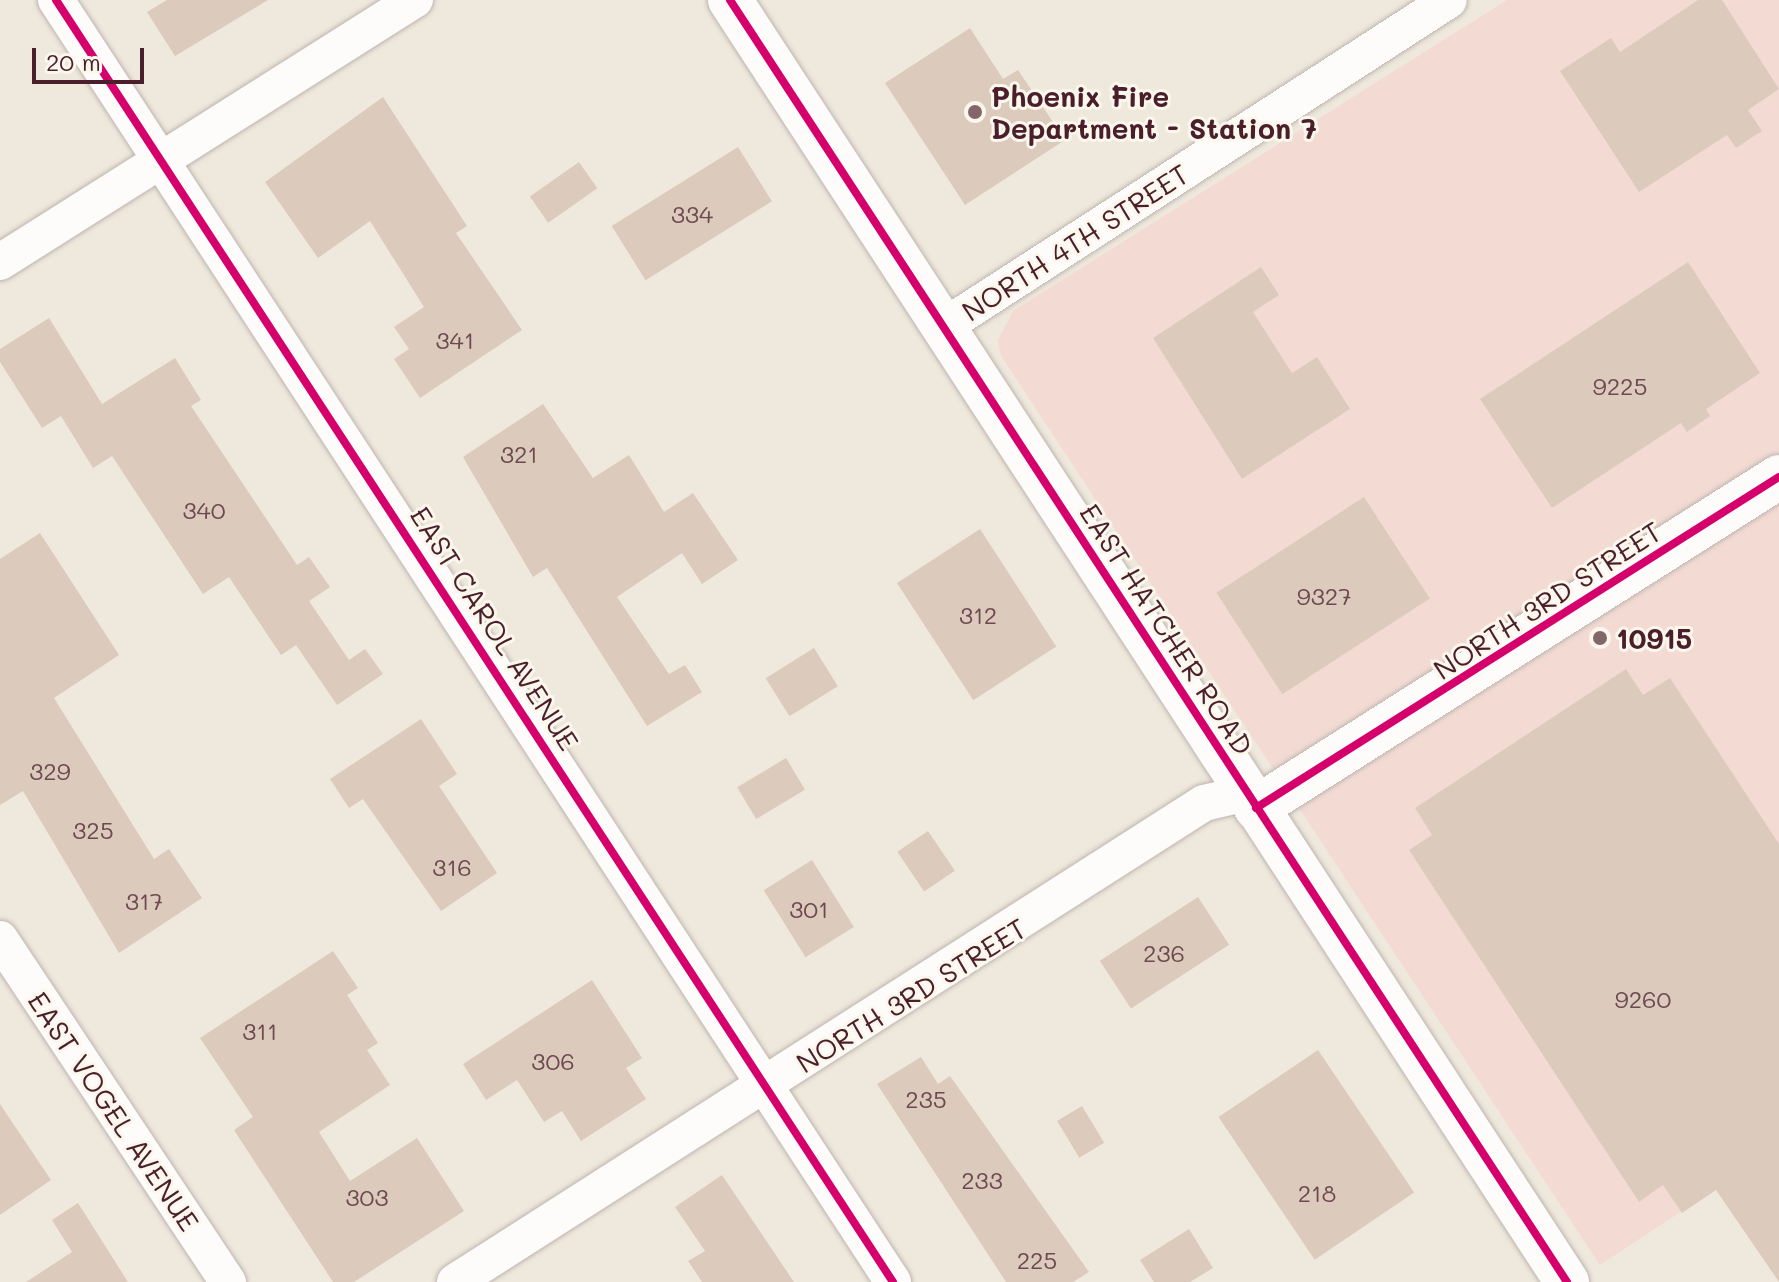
<!DOCTYPE html>
<style>
body{margin:0}
#map{position:relative;width:1779px;height:1282px;overflow:hidden;background:#efe8dd;font-family:Mali,sans-serif}
div>[style]{position:absolute}
.built>*{inset:0;background:#f3dbd4}
.building>*{inset:0;background:#dccbbd;transform-origin:0 0}
.roads{filter:drop-shadow(0 0 2px #beb5af) drop-shadow(0 0 2px #beb5af)}
.minor>*{height:36px;margin:-18px;padding:0 18px;transform-origin:18px;border-radius:18px;background:#fdfcfa}
.tertiary>*{height:44px;margin:-22px;padding:0 22px;transform-origin:22px;border-radius:22px;background:#fdfcfa}
.cycleway>*{height:8px;margin:-4px;padding:0 4px;transform-origin:4px;border-radius:4px;background:#d6006c}
.dots>*{width:22px;height:22px;translate:-50% -50%;box-sizing:border-box;border:4px solid #fbf7ec;border-radius:50%}
span{translate:-50% -50%;white-space:nowrap;text-align:center;line-height:1.15;-webkit-text-stroke:6px #fbf7ec;paint-order:stroke}
.number-label{font-size:24px;color:#6e4a50}
.number-label span{-webkit-text-stroke-width:0}
.poi-label{font-size:28px;color:#4a1f2b;font-weight:700}
.left{translate:0 -50%;text-align:left}
.street-label{font-size:28px;color:#4a1f2b}
.scale{position:absolute;left:32px;top:48px;width:112px;height:36px;box-sizing:border-box;border:4px solid #4a1f2b;border-top:0;padding-left:10px;font-size:24px;line-height:28px;white-space:nowrap;color:#4a1f2b;-webkit-text-stroke:6px #fbf7ec;paint-order:stroke}
</style>
<div id="map">
<div class="built">
<i style="clip-path:polygon(1507px 0,1779px 0,1779px 1147px,1600px 1265px,1001px 356px,998px 340px,1013px 311px)"></i>
</div>
<div class="building">
<i style="clip-path:polygon(167px 0,268px 0,175px 56px,147px 12px)"></i>
<i style="clip-path:polygon(1698px 0,1722px 0,1779px 89px,1748px 110px,1762px 131px,1736px 148px,1727px 135px,1639px 192px,1560px 71px,1611px 38px,1620px 52px)"></i>
<i style="clip-path:polygon(970px 28px,1003px 79px,1018px 70px,1065px 140px,965px 205px,885px 83px)"></i>
<i style="clip-path:polygon(383px 97px,467px 226px,456px 233px,522px 330px,420px 398px,394px 359px,409px 349px,394px 327px,424px 307px,370px 221px,318px 258px,265px 182px)"></i>
<i style="left:738px;top:147px;width:64px;height:149px;rotate:58deg"></i>
<i style="left:579px;top:162px;width:32px;height:60px;rotate:55deg"></i>
<i style="clip-path:polygon(1688px 262px,1760px 373px,1706px 409px,1710px 416px,1687px 432px,1681px 423px,1552px 508px,1480px 399px)"></i>
<i style="clip-path:polygon(1261px 267px,1279px 295px,1253px 312px,1292px 373px,1317px 357px,1350px 409px,1242px 479px,1153px 338px)"></i>
<i style="clip-path:polygon(49px 318px,102px 404px,175px 358px,201px 400px,191px 406px,297px 565px,309px 557px,330px 587px,309px 601px,349px 660px,365px 649px,383px 674px,337px 705px,296px 645px,281px 655px,229px 577px,203px 594px,112px 456px,93px 468px,61px 416px,42px 428px,0 362px,0 349px)"></i>
<i style="clip-path:polygon(543px 404px,593px 478px,629px 455px,664px 512px,693px 493px,738px 560px,702px 584px,682px 553px,617px 597px,669px 674px,685px 665px,702px 692px,647px 726px,547px 568px,533px 577px,463px 457px)"></i>
<i style="left:1364px;top:497px;width:121px;height:176px;rotate:57deg"></i>
<i style="left:980px;top:529px;width:140px;height:99px;rotate:57deg"></i>
<i style="clip-path:polygon(40px 533px,119px 655px,54px 698px,154px 859px,169px 849px,202px 898px,119px 953px,23px 791px,0 805px,0 559px)"></i>
<i style="left:814px;top:648px;width:45px;height:57px;rotate:58deg"></i>
<i style="clip-path:polygon(1626px 669px,1643px 695px,1670px 678px,1779px 844px,1779px 1282px,1716px 1190px,1682px 1213px,1663px 1185px,1639px 1202px,1409px 850px,1432px 835px,1415px 808px)"></i>
<i style="clip-path:polygon(421px 719px,457px 774px,439px 786px,497px 873px,441px 911px,363px 799px,349px 808px,330px 779px)"></i>
<i style="left:786px;top:758px;width:37px;height:57px;rotate:59deg"></i>
<i style="left:928px;top:831px;width:48px;height:37px;rotate:56deg"></i>
<i style="left:812px;top:860px;width:79px;height:57px;rotate:58deg"></i>
<i style="left:1198px;top:897px;width:57px;height:117px;rotate:57deg"></i>
<i style="clip-path:polygon(333px 951px,358px 988px,347px 995px,378px 1043px,367px 1050px,390px 1085px,319px 1132px,350px 1181px,417px 1138px,464px 1211px,354px 1282px,333px 1282px,234px 1130px,253px 1117px,200px 1038px)"></i>
<i style="clip-path:polygon(592px 980px,642px 1058px,626px 1068px,646px 1099px,581px 1141px,562px 1111px,544px 1122px,517px 1080px,486px 1100px,463px 1064px)"></i>
<i style="left:1318px;top:1050px;width:172px;height:120px;rotate:56deg"></i>
<i style="clip-path:polygon(921px 1057px,938px 1084px,950px 1076px,1089px 1272px,1073px 1282px,1006px 1282px,877px 1084px)"></i>
<i style="clip-path:polygon(0 1104px,51px 1180px,0 1215px)"></i>
<i style="left:1082px;top:1106px;width:43px;height:29px;rotate:59deg"></i>
<i style="clip-path:polygon(722px 1175px,794px 1282px,702px 1282px,688px 1261px,705px 1251px,675px 1207px)"></i>
<i style="clip-path:polygon(78px 1203px,128px 1282px,26px 1282px,72px 1252px,52px 1220px)"></i>
<i style="clip-path:polygon(1189px 1229px,1213px 1268px,1190px 1282px,1154px 1282px,1140px 1260px)"></i>
</div>
<div class="roads">
<div class="minor">
<i style="left:56px;top:0;width:1531px;rotate:56.86deg"></i>
<i style="left:0;top:262px;width:491px;rotate:-32.3deg"></i>
<i style="left:943px;top:327px;width:602px;rotate:-32.87deg"></i>
<i style="left:0;top:939px;width:412px;rotate:56.4deg"></i>
<i style="left:455px;top:1282px;width:889px;rotate:-32.6deg"></i>
<i style="left:1204px;top:803px;width:44px;rotate:-13.1deg"></i>
</div>
<div class="tertiary">
<i style="left:730px;top:0;width:1531px;rotate:56.86deg"></i>
<i style="left:1256px;top:808px;width:619px;rotate:-32.33deg"></i>
</div>
</div>
<div class="cycleway">
<i style="left:56px;top:0;width:1531px;rotate:56.86deg"></i>
<i style="left:730px;top:0;width:1531px;rotate:56.86deg"></i>
<i style="left:1256px;top:808px;width:619px;rotate:-32.33deg"></i>
</div>
<div class="dots">
<i style="left:975px;top:112px;background:#846569"></i>
<i style="left:1600px;top:638px;background:#846569"></i>
</div>
<div class="number-label">
<span style="left:692px;top:214px">334</span>
<span style="left:455px;top:340px">341</span>
<span style="left:1620px;top:386px">9225</span>
<span style="left:519px;top:454px">321</span>
<span style="left:204px;top:510px">340</span>
<span style="left:1324px;top:596px">9327</span>
<span style="left:978px;top:615px">312</span>
<span style="left:50px;top:771px">329</span>
<span style="left:93px;top:830px">325</span>
<span style="left:452px;top:867px">316</span>
<span style="left:144px;top:901px">317</span>
<span style="left:809px;top:909px">301</span>
<span style="left:1164px;top:953px">236</span>
<span style="left:1643px;top:999px">9260</span>
<span style="left:260px;top:1031px">311</span>
<span style="left:553px;top:1061px">306</span>
<span style="left:926px;top:1099px">235</span>
<span style="left:982px;top:1180px">233</span>
<span style="left:1317px;top:1193px">218</span>
<span style="left:367px;top:1197px">303</span>
<span style="left:1037px;top:1260px">225</span>
</div>
<div class="poi-label">
<span class="left" style="left:991px;top:112px">Phoenix Fire<br>Department - Station 7</span>
<span class="left" style="left:1616px;top:638px">10915</span>
</div>
<div class="street-label">
<span style="left:1075px;top:242px;rotate:-33deg">NORTH 4TH STREET</span>
<span style="left:1547px;top:600px;rotate:-33deg">NORTH 3RD STREET</span>
<span style="left:495px;top:628px;rotate:57deg">EAST CAROL AVENUE</span>
<span style="left:1167px;top:629px;rotate:57deg">EAST HATCHER ROAD</span>
<span style="left:911px;top:995px;rotate:-32deg">NORTH 3RD STREET</span>
<span style="left:114px;top:1111px;rotate:56deg">EAST VOGEL AVENUE</span>
</div>
<div class="scale">20 m</div>
</div>
